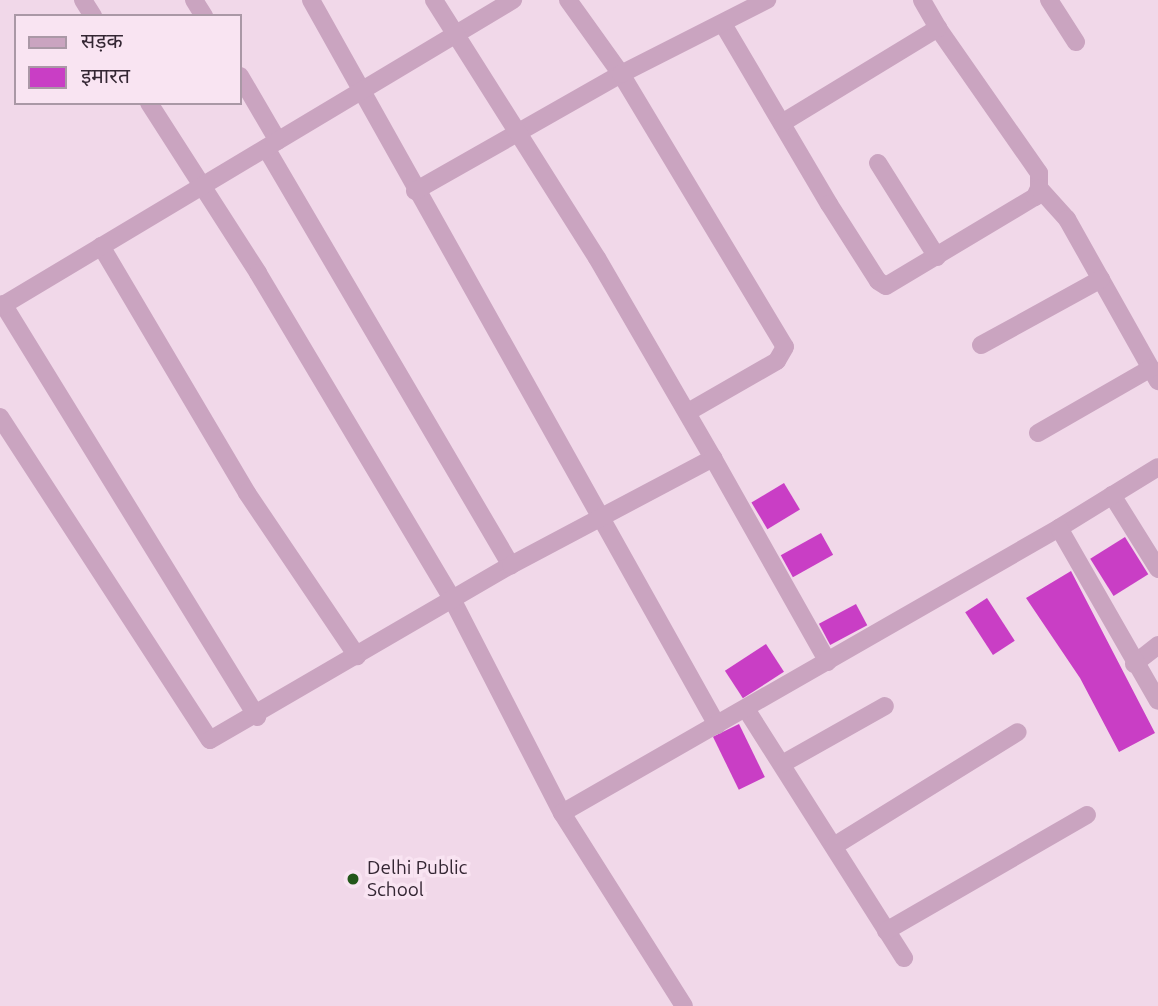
<!DOCTYPE html>
<meta charset="utf-8">
<style>
body{margin:0}
#map{position:relative;width:1158px;height:1006px;overflow:hidden;background:#f1d8e9;font-family:Ubuntu,"Noto Sans Devanagari",sans-serif}
div>[style]{position:absolute}
.building>*{inset:0;background:#c93ec5;transform-origin:0 0}
.street>*{height:18px;margin:-9px;padding:0 9px;transform-origin:9px;border-radius:9px;background:#caa4c0}
.dots>*{width:19px;height:19px;translate:-50% -50%;box-sizing:border-box;border:4px solid #f9e4f2;border-radius:50%}
span{translate:-50% -50%;white-space:nowrap;text-align:center;line-height:1.15;-webkit-text-stroke:7px #f9e4f2;paint-order:stroke}
.poi-label{font-size:19px;color:#342633}
.left{translate:0 -50%;text-align:left}
.legend{position:absolute;left:14px;top:14px;width:228px;height:91px;box-sizing:border-box;background:#f9e4f2;border:2px solid #aa98a6;margin:0;padding:9px 12px;list-style:none;font-size:21px;color:#342633}
.legend li{display:flex;align-items:center;gap:14px;height:35px}
.legend b{width:35px;border:2px solid #aa98a6}
</style>
<div id="map">
<div class="building">
<i style="left:784px;top:483px;width:31px;height:38px;rotate:59deg"></i>
<i style="left:821px;top:533px;width:25px;height:46px;rotate:61deg"></i>
<i style="left:1125px;top:537px;width:44px;height:41px;rotate:58deg"></i>
<i style="clip-path:polygon(1071px 571px,1155px 733px,1119px 752px,1080px 678px,1026px 598px)"></i>
<i style="left:987px;top:598px;width:51px;height:26px;rotate:57deg"></i>
<i style="left:856px;top:604px;width:24px;height:42px;rotate:62deg"></i>
<i style="left:766px;top:644px;width:33px;height:49px;rotate:57deg"></i>
<i style="left:739px;top:724px;width:59px;height:29px;rotate:64deg"></i>
</div>
<div class="street">
<i style="left:83px;top:0;width:19px;rotate:58deg"></i>
<i style="left:194px;top:0;width:19px;rotate:58deg"></i>
<i style="left:311px;top:0;width:831px;rotate:60.75deg"></i>
<i style="left:568px;top:0;width:91px;rotate:54.4deg"></i>
<i style="left:621px;top:74px;width:318px;rotate:59deg"></i>
<i style="left:785px;top:347px;width:16px;rotate:120deg"></i>
<i style="left:777px;top:361px;width:103px;rotate:150.2deg"></i>
<i style="left:1049px;top:0;width:50px;rotate:57.3deg"></i>
<i style="left:723px;top:24px;width:209px;rotate:59.5deg"></i>
<i style="left:829px;top:204px;width:91px;rotate:57.5deg"></i>
<i style="left:878px;top:281px;width:9px;rotate:32deg"></i>
<i style="left:886px;top:286px;width:174px;rotate:-30.9deg"></i>
<i style="left:1035px;top:197px;width:10px;rotate:-66deg"></i>
<i style="left:1039px;top:188px;width:15px;rotate:-90deg"></i>
<i style="left:1039px;top:173px;width:177px;rotate:-124.9deg"></i>
<i style="left:240px;top:76px;width:75px;rotate:59.7deg"></i>
<i style="left:149px;top:103px;width:202px;rotate:57.3deg"></i>
<i style="left:258px;top:273px;width:379px;rotate:59.2deg"></i>
<i style="left:452px;top:599px;width:241px;rotate:62.8deg"></i>
<i style="left:562px;top:813px;width:228px;rotate:57.7deg"></i>
<i style="left:782px;top:123px;width:183px;rotate:-31.3deg"></i>
<i style="left:938px;top:28px;width:32px;rotate:-120deg"></i>
<i style="left:266px;top:148px;width:484px;rotate:59.6deg"></i>
<i style="left:878px;top:163px;width:111px;rotate:57.9deg"></i>
<i style="left:1039px;top:188px;width:42px;rotate:47.9deg"></i>
<i style="left:1067px;top:219px;width:186px;rotate:60.7deg"></i>
<i style="left:415px;top:191px;width:237px;rotate:-29.6deg"></i>
<i style="left:621px;top:74px;width:164px;rotate:-26.9deg"></i>
<i style="left:101px;top:246px;width:287px;rotate:59.4deg"></i>
<i style="left:247px;top:493px;width:197px;rotate:56deg"></i>
<i style="left:3px;top:304px;width:485px;rotate:58.4deg"></i>
<i style="left:0;top:307px;width:598px;rotate:-30.9deg"></i>
<i style="left:981px;top:345px;width:137px;rotate:-28.8deg"></i>
<i style="left:0;top:417px;width:385px;rotate:57deg"></i>
<i style="left:210px;top:740px;width:348px;rotate:-30.2deg"></i>
<i style="left:511px;top:565px;width:229px;rotate:-27.9deg"></i>
<i style="left:713px;top:458px;width:231px;rotate:-120.1deg"></i>
<i style="left:597px;top:258px;width:305px;rotate:-122.3deg"></i>
<i style="left:1038px;top:433px;width:130px;rotate:-29.9deg"></i>
<i style="left:713px;top:458px;width:234px;rotate:60.6deg"></i>
<i style="left:1112px;top:495px;width:87px;rotate:58.1deg"></i>
<i style="left:1059px;top:528px;width:116px;rotate:-31.6deg"></i>
<i style="left:1134px;top:664px;width:31px;rotate:-38deg"></i>
<i style="left:746px;top:709px;width:295px;rotate:57.6deg"></i>
<i style="left:782px;top:764px;width:118px;rotate:-29.4deg"></i>
<i style="left:562px;top:813px;width:573px;rotate:-29.83deg"></i>
<i style="left:1059px;top:528px;width:199px;rotate:60.2deg"></i>
<i style="left:834px;top:846px;width:216px;rotate:-31.8deg"></i>
<i style="left:886px;top:931px;width:232px;rotate:-30deg"></i>
</div>
<div class="dots">
<i style="left:353px;top:879px;background:#23571a"></i>
</div>
<div class="poi-label">
<span class="left" style="left:367px;top:879px">Delhi Public<br>School</span>
</div>
<ul class="legend">
<li><b style="height:9px;background:#caa4c0"></b>सड़क</li>
<li><b style="height:19px;background:#c93ec5"></b>इमारत</li>
</ul>
</div>
